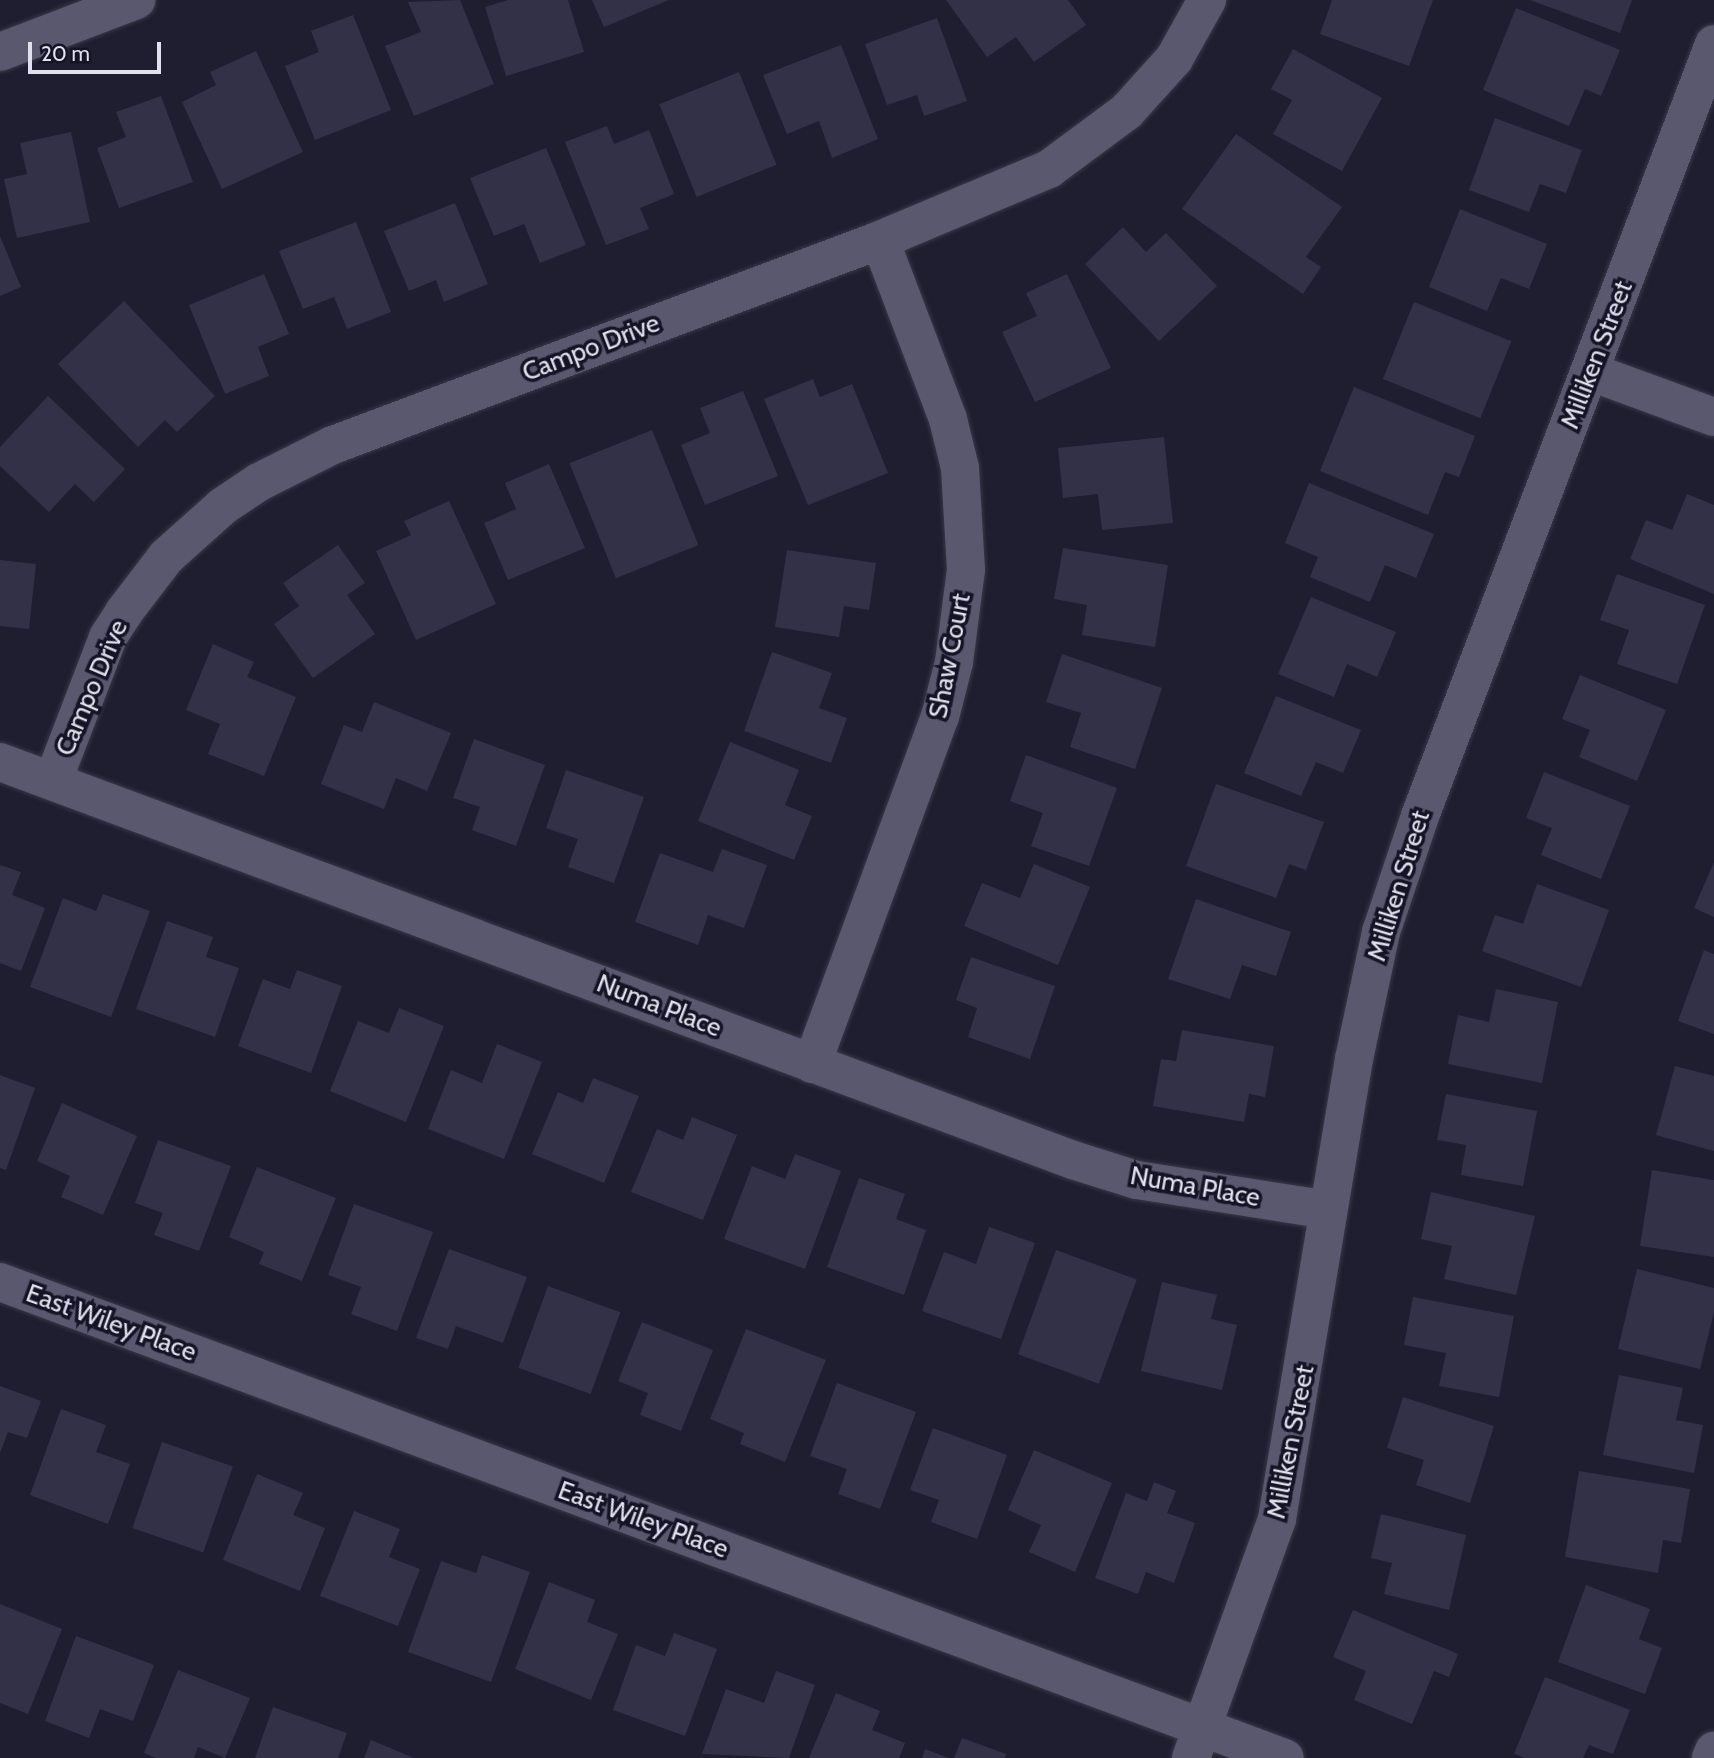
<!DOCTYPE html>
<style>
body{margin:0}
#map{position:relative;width:1714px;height:1758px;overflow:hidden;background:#1f1d30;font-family:Cabin,sans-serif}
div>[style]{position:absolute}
.building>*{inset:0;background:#333148;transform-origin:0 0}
.roads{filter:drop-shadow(0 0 2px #393746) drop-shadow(0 0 2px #393746)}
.street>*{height:38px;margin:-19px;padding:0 19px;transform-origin:19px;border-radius:19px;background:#59586e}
span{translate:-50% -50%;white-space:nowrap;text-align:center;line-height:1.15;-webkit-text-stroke:7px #151426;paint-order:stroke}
.street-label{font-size:26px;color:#e1e0ee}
.scale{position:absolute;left:28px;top:42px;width:133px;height:32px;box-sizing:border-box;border:4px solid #e1e0ee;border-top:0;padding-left:9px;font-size:21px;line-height:24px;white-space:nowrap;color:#e1e0ee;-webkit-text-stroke:5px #151426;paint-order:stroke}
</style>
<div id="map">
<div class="building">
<i style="clip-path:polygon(460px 0,494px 84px,414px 116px,385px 46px,421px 32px,408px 2px)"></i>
<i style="clip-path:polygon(508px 0,568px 0,584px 52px,506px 76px,485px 7px)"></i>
<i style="clip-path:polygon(592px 0,669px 0,604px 27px)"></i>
<i style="clip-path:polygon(946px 0,1068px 0,1086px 25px,1034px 62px,1016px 37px,987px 57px)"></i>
<i style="clip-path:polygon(1332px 0,1433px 0,1409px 66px,1320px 34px)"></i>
<i style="clip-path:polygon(1530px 0,1632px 0,1620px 33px)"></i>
<i style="clip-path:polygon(1516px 8px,1620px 50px,1601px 96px,1585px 89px,1569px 126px,1483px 90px)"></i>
<i style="clip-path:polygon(353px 15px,391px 110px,315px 140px,285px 66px,319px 52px,311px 31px)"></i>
<i style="clip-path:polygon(937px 18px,967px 101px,924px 116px,917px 95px,887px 105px,865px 44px)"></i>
<i style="clip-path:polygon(841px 45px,878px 139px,832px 158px,819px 121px,787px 134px,763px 75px)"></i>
<i style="clip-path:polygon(1293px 49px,1382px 98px,1342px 171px,1273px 134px,1292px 100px,1271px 89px)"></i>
<i style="clip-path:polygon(256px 51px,303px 152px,222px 189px,182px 102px,216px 85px,210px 72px)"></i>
<i style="left:739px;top:72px;width:100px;height:86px;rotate:68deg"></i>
<i style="clip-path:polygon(161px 96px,193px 182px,119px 208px,97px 148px,126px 137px,116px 112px)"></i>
<i style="clip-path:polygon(1495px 118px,1582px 150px,1566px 193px,1540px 184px,1529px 212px,1469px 190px)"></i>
<i style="clip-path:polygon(607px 126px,614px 144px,649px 130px,674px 194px,640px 208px,649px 229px,606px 245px,565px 142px)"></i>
<i style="clip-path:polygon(71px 132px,90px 222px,17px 238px,4px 179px,27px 174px,20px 143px)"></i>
<i style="clip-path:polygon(1236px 134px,1342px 207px,1306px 257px,1321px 267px,1303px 294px,1182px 209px)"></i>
<i style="clip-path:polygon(546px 148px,586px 245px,540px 263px,524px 224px,494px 236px,470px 178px)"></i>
<i style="clip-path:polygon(455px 203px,488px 284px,444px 302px,436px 280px,409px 291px,384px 231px)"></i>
<i style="clip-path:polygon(1460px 209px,1547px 244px,1529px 289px,1501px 278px,1487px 311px,1429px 287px)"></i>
<i style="clip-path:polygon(356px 222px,391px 312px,347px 329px,334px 297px,303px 309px,279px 251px)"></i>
<i style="clip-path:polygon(1123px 227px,1146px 252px,1166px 233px,1217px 286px,1159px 341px,1085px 264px)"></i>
<i style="clip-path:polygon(0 236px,21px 287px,0 296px)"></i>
<i style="clip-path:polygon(264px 274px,289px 334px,258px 347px,269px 376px,225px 394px,189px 305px)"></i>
<i style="clip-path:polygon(1067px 274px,1111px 368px,1035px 402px,1002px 332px,1037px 316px,1026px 293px)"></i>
<i style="clip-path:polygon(124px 301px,215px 396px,177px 432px,165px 420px,138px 447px,58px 364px)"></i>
<i style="left:1414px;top:302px;width:105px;height:83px;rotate:22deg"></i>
<i style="clip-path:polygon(813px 379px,820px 397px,852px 384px,888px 473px,808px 505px,764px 399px)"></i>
<i style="clip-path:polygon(1354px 387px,1475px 436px,1459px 477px,1445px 472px,1428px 515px,1320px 471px)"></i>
<i style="clip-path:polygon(743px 391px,778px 476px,705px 505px,681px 445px,710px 433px,700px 408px)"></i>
<i style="clip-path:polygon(48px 396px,125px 469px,94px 502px,75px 484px,49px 512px,0 466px,0 447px)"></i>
<i style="left:652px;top:430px;width:124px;height:89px;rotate:68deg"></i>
<i style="clip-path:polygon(1164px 437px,1173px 523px,1102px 530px,1098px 494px,1063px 498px,1058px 448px)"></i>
<i style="clip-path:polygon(549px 464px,585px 548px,508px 580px,484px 523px,516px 509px,505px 483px)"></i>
<i style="clip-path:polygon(1309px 483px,1434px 534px,1416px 578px,1385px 565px,1370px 602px,1310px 577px,1318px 557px,1285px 543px)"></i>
<i style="clip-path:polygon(1687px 494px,1714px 505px,1714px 594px,1630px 559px,1646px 520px,1672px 530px)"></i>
<i style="clip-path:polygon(449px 501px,496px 604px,416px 640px,376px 551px,411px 535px,404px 521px)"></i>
<i style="clip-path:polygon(338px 545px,365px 583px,347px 595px,375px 634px,313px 678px,274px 624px,299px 606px,283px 583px)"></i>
<i style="clip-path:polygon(1063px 548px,1168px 565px,1155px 647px,1082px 635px,1087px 605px,1054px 599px)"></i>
<i style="clip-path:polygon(787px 550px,876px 563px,869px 610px,844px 606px,839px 637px,775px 627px)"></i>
<i style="clip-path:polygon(0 560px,36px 564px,29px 629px,0 626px)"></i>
<i style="clip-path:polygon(1617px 574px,1705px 605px,1677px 684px,1617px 664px,1629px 630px,1600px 620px)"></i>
<i style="clip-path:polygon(1311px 597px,1396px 632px,1377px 677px,1347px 664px,1334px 697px,1278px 674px)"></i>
<i style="clip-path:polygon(213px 644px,254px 662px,247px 677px,296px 697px,264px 776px,208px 754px,220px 724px,186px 710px)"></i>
<i style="clip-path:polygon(772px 652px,832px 673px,819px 708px,847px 718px,831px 763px,744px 731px)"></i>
<i style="clip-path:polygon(1062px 654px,1162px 688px,1135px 769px,1070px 747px,1081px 713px,1046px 702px)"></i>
<i style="clip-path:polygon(1580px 675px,1666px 710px,1637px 781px,1579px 757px,1590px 730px,1562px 719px)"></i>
<i style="clip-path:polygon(1276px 696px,1361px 730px,1343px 773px,1316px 762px,1301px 796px,1244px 773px)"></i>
<i style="clip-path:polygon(374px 702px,451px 733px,427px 791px,396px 778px,384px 809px,321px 784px,344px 725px,362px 732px)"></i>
<i style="clip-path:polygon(474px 739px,545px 765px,516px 846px,472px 830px,480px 807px,453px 798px)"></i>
<i style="clip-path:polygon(730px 742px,799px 770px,785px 805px,812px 816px,794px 860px,698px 821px)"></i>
<i style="clip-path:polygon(1026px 755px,1117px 788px,1089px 866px,1031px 846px,1043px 813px,1010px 801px)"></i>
<i style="clip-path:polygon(566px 770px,644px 797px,614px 883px,568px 867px,578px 839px,546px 828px)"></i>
<i style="clip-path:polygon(1544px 772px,1630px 806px,1601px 879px,1541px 855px,1552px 828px,1526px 818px)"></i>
<i style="clip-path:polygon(1216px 784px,1324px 822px,1306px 870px,1289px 864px,1276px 898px,1186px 866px)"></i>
<i style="clip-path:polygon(722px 849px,767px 865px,744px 928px,708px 915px,698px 945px,635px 922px,660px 853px,713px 872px)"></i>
<i style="clip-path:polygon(1714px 862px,1714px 917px,1694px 908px)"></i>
<i style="clip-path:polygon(1034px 864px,1090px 887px,1058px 965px,964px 926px,982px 883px,1020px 898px)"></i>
<i style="clip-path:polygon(0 865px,21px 872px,12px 895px,45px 908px,21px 971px,0 963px)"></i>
<i style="clip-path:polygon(1537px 884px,1609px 910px,1581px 987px,1482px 951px,1495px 915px,1523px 924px)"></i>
<i style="clip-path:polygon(103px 894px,150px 911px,111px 1017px,30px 987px,63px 898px,96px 911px)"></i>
<i style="clip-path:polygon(1196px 899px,1291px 932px,1276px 976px,1242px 965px,1230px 999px,1168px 979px)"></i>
<i style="clip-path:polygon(167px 921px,213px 937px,206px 957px,239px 968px,215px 1037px,136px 1009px)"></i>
<i style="clip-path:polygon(1704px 950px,1714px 954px,1714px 1034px,1678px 1021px)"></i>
<i style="clip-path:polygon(971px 957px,1055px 986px,1030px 1059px,968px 1037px,977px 1008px,956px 1000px)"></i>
<i style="clip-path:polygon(297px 970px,342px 986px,311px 1073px,238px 1046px,263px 979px,290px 989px)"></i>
<i style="clip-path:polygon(1496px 989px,1558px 1002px,1542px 1083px,1448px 1064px,1458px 1015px,1489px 1022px)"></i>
<i style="clip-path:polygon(399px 1008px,444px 1026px,406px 1122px,330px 1091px,358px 1021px,389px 1033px)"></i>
<i style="clip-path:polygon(1182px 1030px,1274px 1046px,1265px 1097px,1249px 1094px,1244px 1122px,1153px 1106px,1161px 1059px,1176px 1061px)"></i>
<i style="clip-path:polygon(497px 1044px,542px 1062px,504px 1159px,428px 1129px,451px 1070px,482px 1083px)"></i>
<i style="clip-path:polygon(1675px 1066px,1714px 1076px,1714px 1151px,1656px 1135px)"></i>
<i style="clip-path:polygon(0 1075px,35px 1088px,6px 1170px,0 1168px)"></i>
<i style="clip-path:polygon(593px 1078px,639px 1096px,604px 1183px,532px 1154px,558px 1092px,583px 1103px)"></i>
<i style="clip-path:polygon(1446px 1094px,1537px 1111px,1523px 1186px,1461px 1175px,1466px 1145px,1437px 1140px)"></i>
<i style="clip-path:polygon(62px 1103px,137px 1136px,103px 1215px,61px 1197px,70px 1176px,37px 1161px)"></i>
<i style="clip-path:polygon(692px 1117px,737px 1135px,703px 1220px,631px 1192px,657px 1129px,683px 1140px)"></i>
<i style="clip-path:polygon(158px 1140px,231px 1166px,199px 1251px,154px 1235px,163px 1213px,135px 1203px)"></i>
<i style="clip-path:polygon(795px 1154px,841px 1171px,805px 1269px,724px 1239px,752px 1166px,785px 1179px)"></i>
<i style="clip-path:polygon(257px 1167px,336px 1198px,302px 1281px,259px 1264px,264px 1252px,229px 1237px)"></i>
<i style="clip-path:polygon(1652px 1170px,1714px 1180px,1714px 1257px,1640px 1246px)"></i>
<i style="clip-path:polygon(859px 1178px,905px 1194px,896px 1219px,926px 1230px,904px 1295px,827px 1267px)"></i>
<i style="clip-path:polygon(1431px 1192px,1535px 1216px,1516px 1295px,1444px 1279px,1452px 1246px,1421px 1239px)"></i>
<i style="clip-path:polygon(354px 1204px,433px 1232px,397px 1331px,351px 1314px,361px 1287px,328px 1275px)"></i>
<i style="clip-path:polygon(989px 1227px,1035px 1243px,1001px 1339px,922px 1311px,944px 1252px,976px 1264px)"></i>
<i style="clip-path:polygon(449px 1249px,527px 1277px,503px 1343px,456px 1326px,448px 1349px,416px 1338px)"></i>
<i style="left:1056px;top:1250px;width:86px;height:111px;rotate:20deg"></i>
<i style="clip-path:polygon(1637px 1269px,1714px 1288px,1714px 1312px,1700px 1369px,1618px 1349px)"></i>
<i style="clip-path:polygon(1162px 1282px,1217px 1295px,1211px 1319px,1237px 1325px,1222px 1390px,1141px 1371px)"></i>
<i style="left:548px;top:1286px;width:77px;height:87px;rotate:20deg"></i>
<i style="clip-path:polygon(1413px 1297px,1514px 1316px,1499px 1397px,1439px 1386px,1446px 1353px,1404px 1345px)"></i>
<i style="clip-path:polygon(642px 1322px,713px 1350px,681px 1431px,640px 1415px,648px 1393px,618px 1381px)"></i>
<i style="clip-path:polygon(746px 1329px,826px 1360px,785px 1462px,740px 1444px,744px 1433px,710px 1419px)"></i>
<i style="clip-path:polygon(1619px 1375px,1683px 1388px,1676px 1420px,1703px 1425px,1694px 1473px,1603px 1455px)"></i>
<i style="clip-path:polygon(837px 1383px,916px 1412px,880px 1509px,838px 1494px,847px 1469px,810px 1456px)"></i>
<i style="clip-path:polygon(0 1386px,41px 1401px,27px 1438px,8px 1432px,0 1453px)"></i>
<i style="clip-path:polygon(1403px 1397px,1494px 1426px,1470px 1503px,1416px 1485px,1424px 1460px,1387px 1448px)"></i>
<i style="clip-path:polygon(61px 1409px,106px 1425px,96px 1452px,130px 1464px,108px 1524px,30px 1495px)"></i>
<i style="clip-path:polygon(933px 1428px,1007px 1455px,977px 1539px,931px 1522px,939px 1500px,910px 1490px)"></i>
<i style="left:162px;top:1442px;width:75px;height:91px;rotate:19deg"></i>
<i style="clip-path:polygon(1034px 1450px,1112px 1483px,1075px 1572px,1029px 1552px,1041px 1525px,1008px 1510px)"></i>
<i style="clip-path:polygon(1579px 1471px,1690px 1489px,1681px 1543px,1663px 1540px,1658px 1573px,1565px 1557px)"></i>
<i style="clip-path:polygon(257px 1474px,303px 1493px,293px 1515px,325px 1528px,300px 1591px,223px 1560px)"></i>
<i style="clip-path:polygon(1154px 1482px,1176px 1491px,1167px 1513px,1195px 1523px,1174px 1583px,1146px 1572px,1138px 1594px,1095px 1578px,1126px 1493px,1147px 1501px)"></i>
<i style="clip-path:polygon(354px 1511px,400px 1529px,389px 1557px,420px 1569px,398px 1626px,320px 1596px)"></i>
<i style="clip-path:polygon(1381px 1514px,1466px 1535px,1449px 1610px,1384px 1594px,1392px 1563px,1371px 1558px)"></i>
<i style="clip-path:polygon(482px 1555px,530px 1572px,491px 1682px,408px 1652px,441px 1561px,476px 1573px)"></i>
<i style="clip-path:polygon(549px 1582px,595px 1600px,587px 1622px,618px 1634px,591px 1700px,515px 1669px)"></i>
<i style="clip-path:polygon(1586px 1585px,1650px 1609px,1639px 1639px,1662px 1648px,1645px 1694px,1558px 1662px)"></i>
<i style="clip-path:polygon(0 1604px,62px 1629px,28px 1714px,0 1703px)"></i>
<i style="clip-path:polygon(1353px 1610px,1458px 1654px,1449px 1677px,1434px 1671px,1412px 1724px,1354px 1700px,1366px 1671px,1333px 1657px)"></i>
<i style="clip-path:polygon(674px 1633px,717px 1649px,685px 1736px,613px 1710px,636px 1645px,665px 1656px)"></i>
<i style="clip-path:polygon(76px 1636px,154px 1665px,133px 1721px,100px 1709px,89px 1738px,45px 1721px)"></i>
<i style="clip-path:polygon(178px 1670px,250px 1698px,225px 1758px,198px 1747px,194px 1758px,156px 1758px,144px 1753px)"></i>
<i style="clip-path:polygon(776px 1671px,815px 1685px,789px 1758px,702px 1754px,726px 1689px,764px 1703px)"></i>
<i style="clip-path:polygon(1545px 1677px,1630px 1710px,1613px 1754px,1589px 1745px,1583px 1758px,1525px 1758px,1514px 1754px)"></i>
<i style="clip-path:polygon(836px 1693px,880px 1711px,872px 1730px,905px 1743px,899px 1758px,809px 1758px)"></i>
<i style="clip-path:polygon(273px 1707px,347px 1733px,338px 1758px,255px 1758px)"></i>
<i style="clip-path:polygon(962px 1738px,1006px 1754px,1005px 1758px,954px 1758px)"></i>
<i style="clip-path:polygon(371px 1740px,414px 1758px,364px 1758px)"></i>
<i style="clip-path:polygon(925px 1749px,949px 1758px,922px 1758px)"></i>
</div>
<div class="roads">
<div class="street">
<i style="left:0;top:52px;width:146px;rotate:-20.9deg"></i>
<i style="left:1591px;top:372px;width:131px;rotate:20.1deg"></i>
<i style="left:0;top:762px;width:1144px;rotate:20.35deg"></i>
<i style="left:1073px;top:1160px;width:67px;rotate:17.4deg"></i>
<i style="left:1137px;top:1180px;width:193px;rotate:8.9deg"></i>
<i style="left:54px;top:778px;width:151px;rotate:-69deg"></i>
<i style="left:108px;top:637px;width:30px;rotate:-57deg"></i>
<i style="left:124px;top:612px;width:69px;rotate:-52.6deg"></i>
<i style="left:166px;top:557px;width:76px;rotate:-41.8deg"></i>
<i style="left:223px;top:506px;width:43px;rotate:-33.7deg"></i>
<i style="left:259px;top:482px;width:83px;rotate:-26.6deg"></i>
<i style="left:333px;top:445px;width:584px;rotate:-20.54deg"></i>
<i style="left:880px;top:240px;width:183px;rotate:-22.8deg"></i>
<i style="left:1049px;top:169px;width:97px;rotate:-36.6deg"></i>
<i style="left:1127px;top:111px;width:70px;rotate:-47.9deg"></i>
<i style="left:1174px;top:59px;width:68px;rotate:-60.8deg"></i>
<i style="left:812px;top:1064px;width:370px;rotate:-69.8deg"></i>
<i style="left:940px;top:717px;width:57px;rotate:-75.7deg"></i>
<i style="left:954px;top:662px;width:93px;rotate:-82.6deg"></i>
<i style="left:966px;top:570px;width:102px;rotate:-93.4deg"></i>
<i style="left:960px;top:468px;width:50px;rotate:-103.8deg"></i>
<i style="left:948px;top:419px;width:191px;rotate:-110.8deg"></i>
<i style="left:0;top:1282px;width:1370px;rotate:20.33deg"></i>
<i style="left:1191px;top:1758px;width:254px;rotate:-70.2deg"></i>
<i style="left:1277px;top:1519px;width:466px;rotate:-80.5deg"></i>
<i style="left:1354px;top:1059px;width:130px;rotate:-78deg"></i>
<i style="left:1381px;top:932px;width:122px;rotate:-71.4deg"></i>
<i style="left:1420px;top:816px;width:826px;rotate:-69.15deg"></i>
<i style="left:1711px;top:1758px;width:8px;rotate:-67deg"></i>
</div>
</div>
<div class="street-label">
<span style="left:591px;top:348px;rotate:-21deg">Campo Drive</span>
<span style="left:1597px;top:355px;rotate:-69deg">Milliken Street</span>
<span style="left:950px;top:656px;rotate:-79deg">Shaw Court</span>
<span style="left:92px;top:688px;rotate:-67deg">Campo Drive</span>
<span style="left:1399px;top:886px;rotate:-73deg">Milliken Street</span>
<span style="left:659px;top:1006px;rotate:21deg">Numa Place</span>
<span style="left:1195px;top:1187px;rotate:10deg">Numa Place</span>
<span style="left:111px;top:1323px;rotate:20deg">East Wiley Place</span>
<span style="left:1291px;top:1442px;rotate:-79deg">Milliken Street</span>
<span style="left:643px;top:1520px;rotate:20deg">East Wiley Place</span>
</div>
<div class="scale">20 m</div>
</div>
